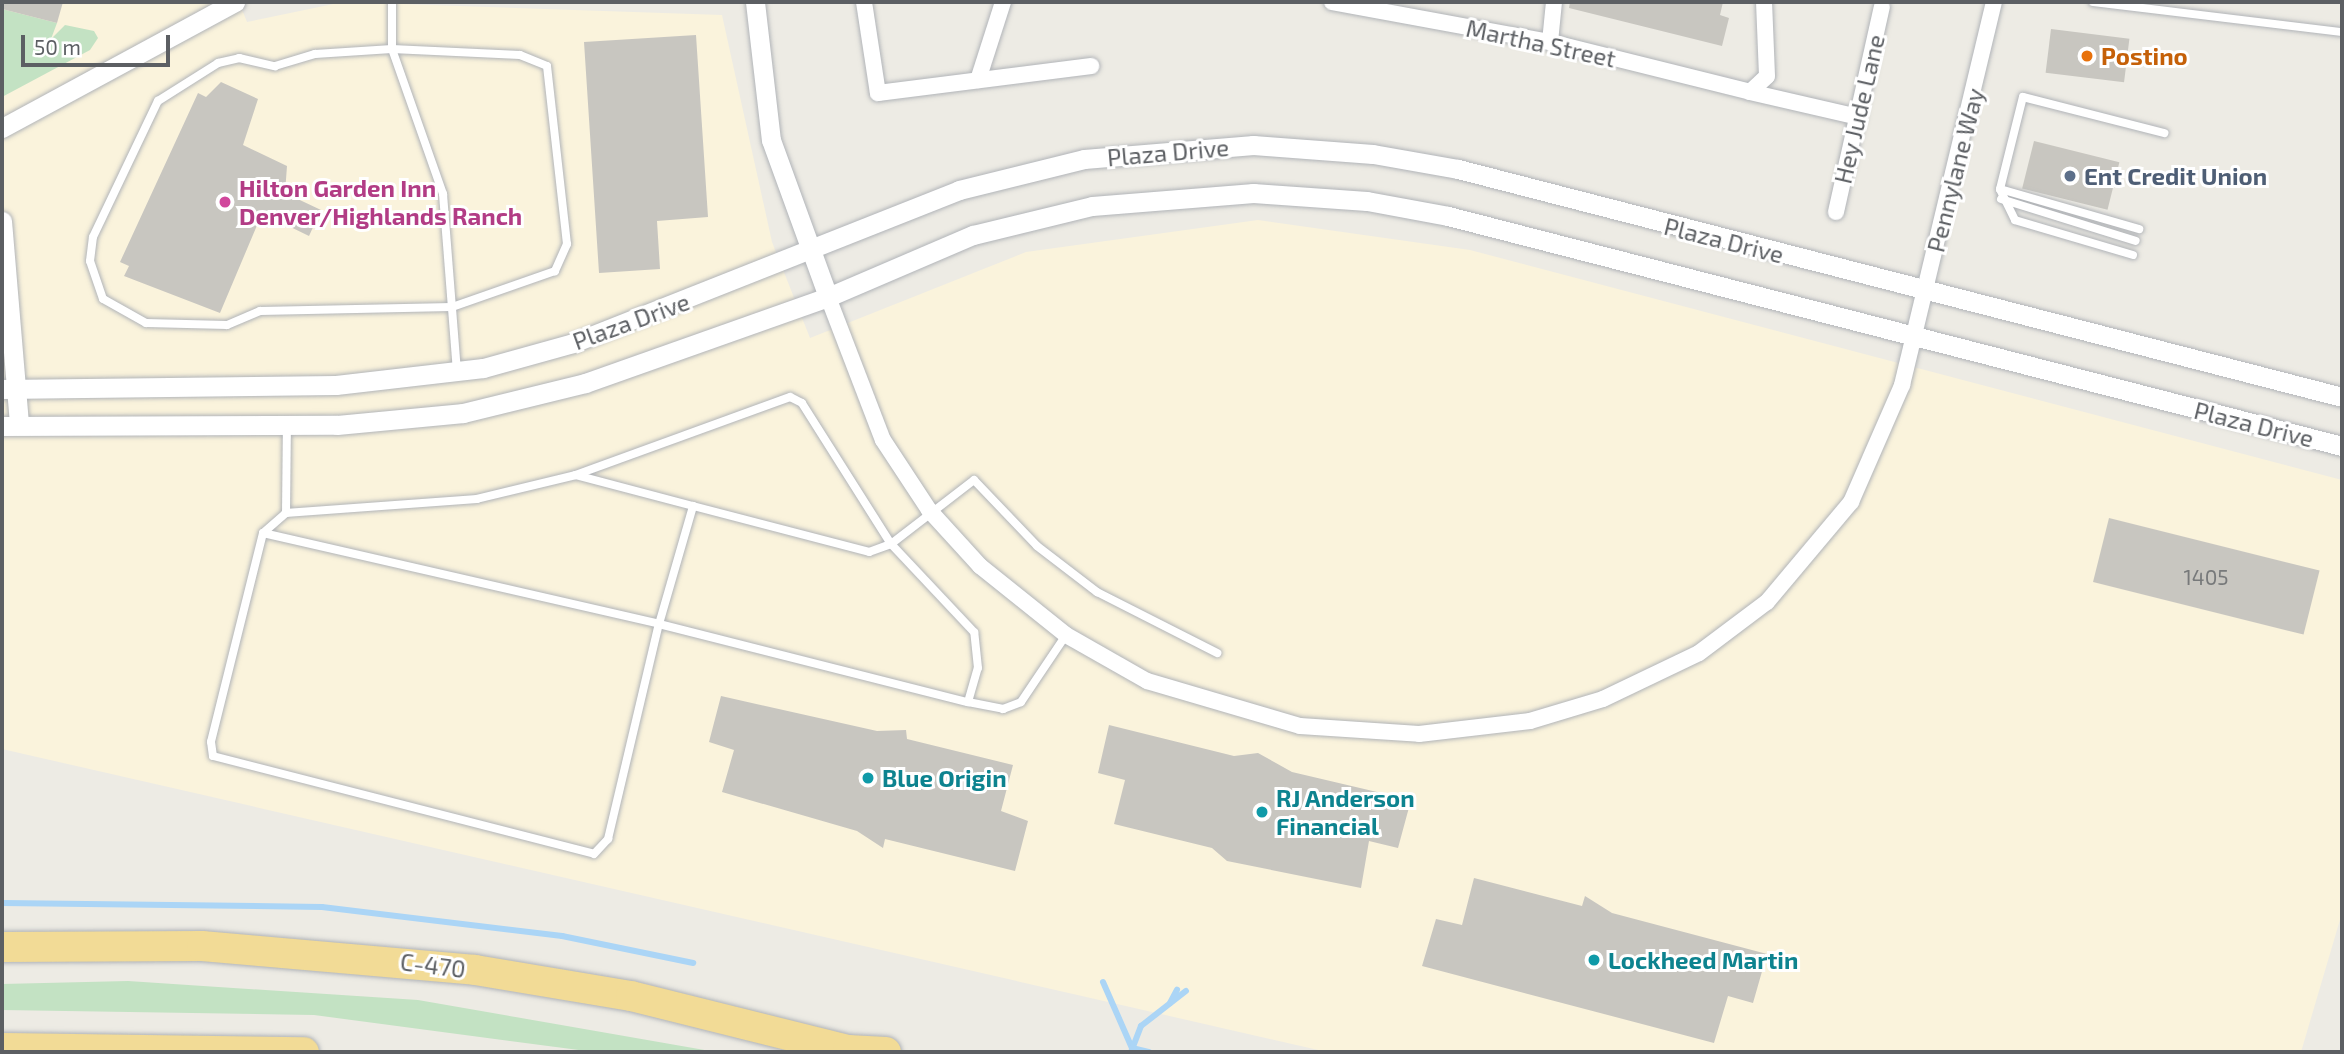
<!DOCTYPE html>
<style>
body{margin:0}
#map{position:relative;width:2344px;height:1054px;overflow:hidden;background:#edebe4;font-family:"Exo 2",sans-serif}
div>[style]{position:absolute}
.commercial>*{inset:0;background:#faf3dc}
.green>*{inset:0;background:#c3e2c3}
.stream>*{height:6px;margin:-3px;padding:0 3px;transform-origin:3px;border-radius:3px;background:#abd5f6}
.building>*{inset:0;background:#c8c6c0;transform-origin:0 0}
.roads{filter:drop-shadow(0 0 2px #b1b4b8) drop-shadow(0 0 2px #b1b4b8)}
.service>*{height:8px;margin:-4px;padding:0 4px;transform-origin:4px;border-radius:4px;background:#fff}
.minor>*{height:16px;margin:-8px;padding:0 8px;transform-origin:8px;border-radius:8px;background:#fff}
.tertiary>*{height:19px;margin:-9.5px;padding:0 9.5px;transform-origin:9.5px;border-radius:9.5px;background:#fff}
.motorway>*{height:30px;margin:-15px;padding:0 15px;transform-origin:15px;border-radius:15px;background:#f2db96}
.dots>*{width:19px;height:19px;translate:-50% -50%;box-sizing:border-box;border:4px solid #fff;border-radius:50%}
span{translate:-50% -50%;white-space:nowrap;text-align:center;line-height:1.15;-webkit-text-stroke:6px #fff;paint-order:stroke}
.number-label{font-size:21px;color:#77797a}
.number-label span{-webkit-text-stroke-width:0}
.street-label{font-size:24px;color:#5c5f63}
.food-label{font-size:24px;color:#c56008;font-weight:700}
.left{translate:0 -50%;text-align:left}
.service-label{font-size:24px;color:#4e5e75;font-weight:700}
.hotel-label{font-size:24px;color:#b23c85;font-weight:700}
.culture-label{font-size:24px;color:#0d838f;font-weight:700}
.frame{position:absolute;inset:0;border:4px solid #5c5f63;pointer-events:none}
.scale{position:absolute;left:21px;top:35px;width:149px;height:32px;box-sizing:border-box;border:4px solid #5c5f63;border-top:0;padding-left:9px;font-size:21px;line-height:24px;white-space:nowrap;color:#5c5f63;-webkit-text-stroke:5px #fff;paint-order:stroke}
</style>
<div id="map">
<div class="commercial">
<i style="clip-path:polygon(2px 2px,239px 2px,247px 22px,343px 2px,722px 15px,772px 242px,810px 338px,1026px 252px,1258px 220px,1470px 250px,2342px 480px,2342px 913px,2301px 1052px,1327px 1052px,2px 749px)"></i>
</div>
<div class="green">
<i style="clip-path:polygon(2px 9px,57px 23px,51px 39px,65px 25px,94px 31px,98px 38px,90px 50px,2px 97px)"></i>
<i style="clip-path:polygon(128px 981px,418px 1000px,716px 1052px,594px 1052px,314px 1015px,2px 1010px,2px 984px)"></i>
</div>
<div class="stream">
<i style="left:2px;top:903px;width:320px;rotate:0.7deg"></i>
<i style="left:322px;top:907px;width:242px;rotate:6.9deg"></i>
<i style="left:562px;top:936px;width:134px;rotate:11.6deg"></i>
<i style="left:1103px;top:982px;width:72px;rotate:66.3deg"></i>
<i style="left:1132px;top:1048px;width:18px;rotate:13deg"></i>
<i style="left:1170px;top:1003px;width:15px;rotate:-62deg"></i>
<i style="left:1131px;top:1052px;width:28px;rotate:-69deg"></i>
<i style="left:1141px;top:1026px;width:57px;rotate:-37.9deg"></i>
</div>
<div class="building">
<i style="clip-path:polygon(2px 2px,63px 2px,57px 23px,2px 9px)"></i>
<i style="clip-path:polygon(1570px 2px,1723px 2px,1720px 15px,1729px 18px,1722px 46px,1569px 8px)"></i>
<i style="left:2051px;top:29px;width:79px;height:44px;rotate:7deg"></i>
<i style="clip-path:polygon(696px 35px,708px 217px,657px 221px,660px 269px,599px 273px,584px 42px)"></i>
<i style="clip-path:polygon(221px 82px,258px 99px,243px 145px,287px 166px,285px 193px,321px 210px,309px 236px,272px 218px,268px 228px,258px 223px,220px 313px,124px 276px,129px 266px,120px 262px,198px 93px,206px 97px)"></i>
<i style="left:2034px;top:141px;width:88px;height:49px;rotate:14deg"></i>
<i style="left:2109px;top:518px;width:217px;height:66px;rotate:14deg"></i>
<i style="clip-path:polygon(721px 696px,877px 731px,906px 730px,907px 739px,1013px 765px,1001px 811px,1028px 821px,1015px 871px,885px 839px,883px 848px,857px 831px,722px 792px,734px 750px,709px 742px)"></i>
<i style="clip-path:polygon(1109px 725px,1234px 756px,1258px 753px,1292px 772px,1411px 800px,1398px 848px,1369px 841px,1361px 888px,1227px 861px,1212px 848px,1114px 824px,1125px 780px,1098px 773px)"></i>
<i style="clip-path:polygon(1474px 878px,1582px 906px,1585px 896px,1612px 913px,1767px 954px,1753px 1003px,1728px 996px,1714px 1043px,1422px 966px,1436px 919px,1462px 925px)"></i>
</div>
<div class="roads">
<div class="service">
<i style="left:392px;top:2px;width:47px;rotate:90deg"></i>
<i style="left:392px;top:49px;width:154px;rotate:70.6deg"></i>
<i style="left:443px;top:194px;width:178px;rotate:85.5deg"></i>
<i style="left:2093px;top:2px;width:251px;rotate:6.9deg"></i>
<i style="left:392px;top:49px;width:128px;rotate:2.7deg"></i>
<i style="left:520px;top:55px;width:29px;rotate:22deg"></i>
<i style="left:547px;top:66px;width:179px;rotate:83.6deg"></i>
<i style="left:567px;top:244px;width:30px;rotate:114deg"></i>
<i style="left:555px;top:271px;width:109px;rotate:160.7deg"></i>
<i style="left:452px;top:307px;width:192px;rotate:178.8deg"></i>
<i style="left:260px;top:311px;width:36px;rotate:157deg"></i>
<i style="left:227px;top:325px;width:81px;rotate:-178.6deg"></i>
<i style="left:146px;top:323px;width:49px;rotate:-150.8deg"></i>
<i style="left:103px;top:299px;width:40px;rotate:-108.9deg"></i>
<i style="left:90px;top:261px;width:24px;rotate:-83deg"></i>
<i style="left:93px;top:237px;width:151px;rotate:-64.5deg"></i>
<i style="left:158px;top:101px;width:71px;rotate:-32.3deg"></i>
<i style="left:218px;top:63px;width:22px;rotate:-13deg"></i>
<i style="left:239px;top:58px;width:37px;rotate:13deg"></i>
<i style="left:275px;top:66px;width:42px;rotate:-16.7deg"></i>
<i style="left:315px;top:54px;width:77px;rotate:-3.7deg"></i>
<i style="left:2000px;top:189px;width:145px;rotate:16.1deg"></i>
<i style="left:2001px;top:199px;width:141px;rotate:17.3deg"></i>
<i style="left:2133px;top:255px;width:123px;rotate:-163.5deg"></i>
<i style="left:2015px;top:220px;width:34px;rotate:-116deg"></i>
<i style="left:2000px;top:189px;width:95px;rotate:-76deg"></i>
<i style="left:2023px;top:97px;width:146px;rotate:14.3deg"></i>
<i style="left:693px;top:506px;width:182px;rotate:14.6deg"></i>
<i style="left:869px;top:552px;width:23px;rotate:-20deg"></i>
<i style="left:891px;top:544px;width:105px;rotate:-37.6deg"></i>
<i style="left:974px;top:480px;width:91px;rotate:46.3deg"></i>
<i style="left:1037px;top:546px;width:76px;rotate:37.5deg"></i>
<i style="left:1097px;top:592px;width:135px;rotate:26.9deg"></i>
<i style="left:286px;top:513px;width:30px;rotate:139deg"></i>
<i style="left:263px;top:533px;width:215px;rotate:104deg"></i>
<i style="left:211px;top:742px;width:14px;rotate:82deg"></i>
<i style="left:213px;top:756px;width:393px;rotate:14.4deg"></i>
<i style="left:594px;top:854px;width:21px;rotate:-47deg"></i>
<i style="left:608px;top:839px;width:221px;rotate:-76.7deg"></i>
<i style="left:659px;top:624px;width:319px;rotate:14.2deg"></i>
<i style="left:968px;top:702px;width:35px;rotate:-74deg"></i>
<i style="left:978px;top:668px;width:36px;rotate:-96deg"></i>
<i style="left:974px;top:632px;width:121px;rotate:-133.3deg"></i>
<i style="left:891px;top:544px;width:167px;rotate:-122.3deg"></i>
<i style="left:802px;top:403px;width:13px;rotate:-153deg"></i>
<i style="left:790px;top:397px;width:228px;rotate:160deg"></i>
<i style="left:576px;top:475px;width:102px;rotate:166.4deg"></i>
<i style="left:477px;top:499px;width:192px;rotate:175.8deg"></i>
<i style="left:286px;top:513px;width:89px;rotate:-89.4deg"></i>
<i style="left:263px;top:533px;width:406px;rotate:12.9deg"></i>
<i style="left:659px;top:624px;width:123px;rotate:-73.9deg"></i>
<i style="left:693px;top:506px;width:121px;rotate:-165.2deg"></i>
<i style="left:968px;top:702px;width:36px;rotate:11deg"></i>
<i style="left:1003px;top:709px;width:19px;rotate:-21deg"></i>
<i style="left:1021px;top:702px;width:81px;rotate:-56.1deg"></i>
</div>
<div class="minor">
<i style="left:864px;top:2px;width:92px;rotate:81.3deg"></i>
<i style="left:878px;top:93px;width:215px;rotate:-7.2deg"></i>
<i style="left:1332px;top:2px;width:222px;rotate:10.4deg"></i>
<i style="left:1550px;top:42px;width:206px;rotate:14deg"></i>
<i style="left:1750px;top:92px;width:23px;rotate:-43deg"></i>
<i style="left:1767px;top:76px;width:74px;rotate:-92.3deg"></i>
<i style="left:1550px;top:42px;width:40px;rotate:-84.3deg"></i>
<i style="left:978px;top:80px;width:82px;rotate:-72.2deg"></i>
<i style="left:1750px;top:92px;width:111px;rotate:13deg"></i>
<i style="left:1836px;top:212px;width:210px;rotate:-77.4deg"></i>
<i style="left:828px;top:297px;width:153px;rotate:69deg"></i>
<i style="left:883px;top:440px;width:84px;rotate:56.7deg"></i>
<i style="left:929px;top:510px;width:76px;rotate:47.7deg"></i>
<i style="left:980px;top:566px;width:110px;rotate:38.7deg"></i>
<i style="left:1066px;top:635px;width:93px;rotate:29.6deg"></i>
<i style="left:1147px;top:681px;width:159px;rotate:16.4deg"></i>
<i style="left:1300px;top:726px;width:119px;rotate:3.8deg"></i>
<i style="left:1419px;top:734px;width:112px;rotate:-6.7deg"></i>
<i style="left:1530px;top:721px;width:76px;rotate:-16.8deg"></i>
<i style="left:1603px;top:699px;width:106px;rotate:-25.6deg"></i>
<i style="left:1699px;top:653px;width:85px;rotate:-36.9deg"></i>
<i style="left:1767px;top:602px;width:131px;rotate:-50deg"></i>
<i style="left:1851px;top:502px;width:128px;rotate:-66.4deg"></i>
<i style="left:1902px;top:385px;width:394px;rotate:-76.5deg"></i>
</div>
<div class="tertiary">
<i style="left:755px;top:2px;width:139px;rotate:83.4deg"></i>
<i style="left:771px;top:140px;width:167px;rotate:70deg"></i>
<i style="left:2px;top:128px;width:265px;rotate:-28.4deg"></i>
<i style="left:2px;top:221px;width:204px;rotate:85.2deg"></i>
<i style="left:2px;top:389px;width:334px;rotate:-0.7deg"></i>
<i style="left:336px;top:385px;width:148px;rotate:-6.6deg"></i>
<i style="left:483px;top:368px;width:93px;rotate:-15.5deg"></i>
<i style="left:573px;top:343px;width:415px;rotate:-21.6deg"></i>
<i style="left:959px;top:190px;width:129px;rotate:-13.9deg"></i>
<i style="left:1084px;top:159px;width:170px;rotate:-4.7deg"></i>
<i style="left:1253px;top:145px;width:120px;rotate:4.3deg"></i>
<i style="left:1373px;top:154px;width:86px;rotate:10deg"></i>
<i style="left:1458px;top:169px;width:913px;rotate:14.46deg"></i>
<i style="left:2px;top:426px;width:335px;rotate:-0.2deg"></i>
<i style="left:337px;top:425px;width:127px;rotate:-5.4deg"></i>
<i style="left:463px;top:413px;width:126px;rotate:-13.8deg"></i>
<i style="left:585px;top:383px;width:258px;rotate:-19.5deg"></i>
<i style="left:828px;top:297px;width:158px;rotate:-23.2deg"></i>
<i style="left:973px;top:235px;width:122px;rotate:-13.7deg"></i>
<i style="left:1092px;top:206px;width:162px;rotate:-4.6deg"></i>
<i style="left:1253px;top:193px;width:114px;rotate:4deg"></i>
<i style="left:1367px;top:201px;width:82px;rotate:10.5deg"></i>
<i style="left:1448px;top:216px;width:923px;rotate:14.43deg"></i>
</div>
<div class="motorway">
<i style="left:2px;top:947px;width:200px;rotate:-0.3deg"></i>
<i style="left:202px;top:946px;width:274px;rotate:5deg"></i>
<i style="left:475px;top:970px;width:158px;rotate:9.5deg"></i>
<i style="left:631px;top:996px;width:231px;rotate:14deg"></i>
<i style="left:2px;top:1048px;width:302px;rotate:0.8deg"></i>
<i style="left:848px;top:1050px;width:38px;rotate:3deg"></i>
</div>
</div>
<div class="dots">
<i style="left:2087px;top:56px;background:#e8710a"></i>
<i style="left:2070px;top:176px;background:#5c6f8a"></i>
<i style="left:225px;top:202px;background:#d1479c"></i>
<i style="left:868px;top:778px;background:#0f9aa8"></i>
<i style="left:1262px;top:812px;background:#0f9aa8"></i>
<i style="left:1594px;top:960px;background:#0f9aa8"></i>
</div>
<div class="number-label">
<span style="left:2206px;top:577px">1405</span>
</div>
<div class="street-label">
<span style="left:1541px;top:43px;rotate:12deg">Martha Street</span>
<span style="left:1859px;top:109px;rotate:-77deg">Hey Jude Lane</span>
<span style="left:1168px;top:152px;rotate:-5deg">Plaza Drive</span>
<span style="left:1955px;top:170px;rotate:-76deg">Pennylane Way</span>
<span style="left:1724px;top:240px;rotate:14deg">Plaza Drive</span>
<span style="left:631px;top:321px;rotate:-20deg">Plaza Drive</span>
<span style="left:2254px;top:424px;rotate:14deg">Plaza Drive</span>
<span style="left:433px;top:965px;rotate:7deg">C-470</span>
</div>
<div class="food-label">
<span class="left" style="left:2101px;top:56px">Postino</span>
</div>
<div class="service-label">
<span class="left" style="left:2084px;top:176px">Ent Credit Union</span>
</div>
<div class="hotel-label">
<span class="left" style="left:239px;top:202px">Hilton Garden Inn<br>Denver/Highlands Ranch</span>
</div>
<div class="culture-label">
<span class="left" style="left:882px;top:778px">Blue Origin</span>
<span class="left" style="left:1276px;top:812px">RJ Anderson<br>Financial</span>
<span class="left" style="left:1608px;top:960px">Lockheed Martin</span>
</div>
<div class="frame"></div>
<div class="scale">50 m</div>
</div>
